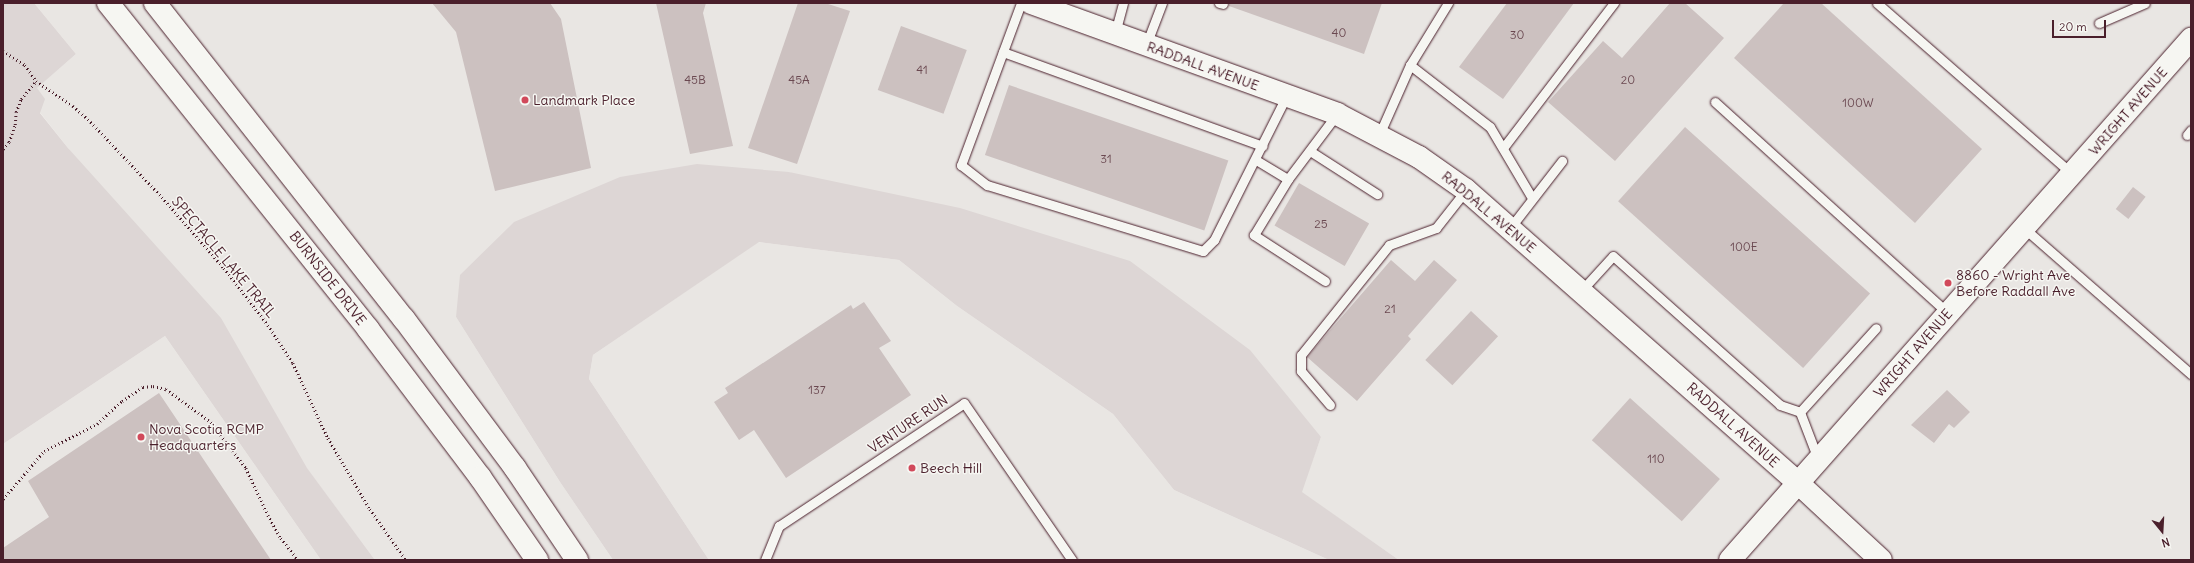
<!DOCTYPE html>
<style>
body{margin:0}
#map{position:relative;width:2194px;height:563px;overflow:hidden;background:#f6f6f2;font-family:Delius,sans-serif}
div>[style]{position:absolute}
.built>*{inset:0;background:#e9e6e3}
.green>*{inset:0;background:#ddd6d5}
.building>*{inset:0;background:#ccc1c0;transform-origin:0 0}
.path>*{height:2.5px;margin-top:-1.25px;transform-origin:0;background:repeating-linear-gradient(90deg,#4a1f2b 0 1px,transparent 0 4px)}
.roads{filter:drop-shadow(0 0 1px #4a1f2b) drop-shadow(0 0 1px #4a1f2b)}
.service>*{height:9px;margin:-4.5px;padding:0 4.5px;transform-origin:4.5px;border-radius:4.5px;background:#f6f6f2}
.tertiary>*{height:22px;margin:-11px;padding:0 11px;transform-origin:11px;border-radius:11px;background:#f6f6f2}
.secondary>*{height:22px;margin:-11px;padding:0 11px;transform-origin:11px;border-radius:11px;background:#f6f6f2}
.dots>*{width:11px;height:11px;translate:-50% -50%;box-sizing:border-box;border:2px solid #f6f6f2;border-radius:50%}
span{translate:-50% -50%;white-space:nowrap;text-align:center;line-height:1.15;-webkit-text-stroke:3px #f6f6f2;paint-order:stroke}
.number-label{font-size:12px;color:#6a4850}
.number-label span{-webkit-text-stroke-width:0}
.street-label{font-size:14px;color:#4a1f2b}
.poi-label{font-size:14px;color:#4a1f2b}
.left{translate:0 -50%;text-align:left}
.frame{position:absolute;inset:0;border:4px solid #4a1f2b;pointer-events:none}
.north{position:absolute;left:2142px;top:511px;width:40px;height:40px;-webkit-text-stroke:3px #f6f6f2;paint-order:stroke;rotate:162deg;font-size:11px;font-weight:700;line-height:16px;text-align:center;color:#4a1f2b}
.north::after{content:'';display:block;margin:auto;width:14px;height:18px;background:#4a1f2b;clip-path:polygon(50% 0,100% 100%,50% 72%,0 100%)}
.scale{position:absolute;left:2052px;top:20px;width:54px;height:18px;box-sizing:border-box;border:2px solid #4a1f2b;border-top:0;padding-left:5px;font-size:12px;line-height:14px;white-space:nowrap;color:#4a1f2b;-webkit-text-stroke:3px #f6f6f2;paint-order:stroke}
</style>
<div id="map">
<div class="built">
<i style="clip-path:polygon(34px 3px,2191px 3px,2191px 560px,1399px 560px,1301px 492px,1321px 437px,789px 172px,456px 317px,560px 482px,613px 560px,375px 560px,68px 148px,27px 96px,76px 54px)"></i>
<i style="clip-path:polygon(758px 242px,899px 260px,957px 306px,1113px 414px,1174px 490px,1329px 560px,709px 560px,589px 379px,593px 355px)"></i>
<i style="clip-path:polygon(165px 336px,321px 560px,3px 560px,3px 444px)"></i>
</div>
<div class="green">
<i style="clip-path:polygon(3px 3px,34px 3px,76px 54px,37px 88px,45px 99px,40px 113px,68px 148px,221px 318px,307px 468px,375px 560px,321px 560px,165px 336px,3px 444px)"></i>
<i style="clip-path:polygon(697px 164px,789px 172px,960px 208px,1130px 261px,1250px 350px,1321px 437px,1302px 492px,1399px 560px,1329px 560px,1174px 490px,1113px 414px,957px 306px,899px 260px,759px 242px,593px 355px,589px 379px,709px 560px,613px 560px,560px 482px,456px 317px,460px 275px,514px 222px,620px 177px)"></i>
</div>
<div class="building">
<i style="clip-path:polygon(432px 3px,550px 3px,561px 19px,591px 168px,495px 191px,456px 32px)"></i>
<i style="clip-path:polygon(656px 3px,706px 3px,703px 13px,733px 146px,690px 154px)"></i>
<i style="clip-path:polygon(798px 3px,825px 3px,850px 11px,797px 164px,748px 148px)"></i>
<i style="clip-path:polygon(1229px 3px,1382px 3px,1364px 54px,1229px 6px)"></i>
<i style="clip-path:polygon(1507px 3px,1574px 3px,1503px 99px,1459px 67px)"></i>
<i style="clip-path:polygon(1670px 3px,1685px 3px,1724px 38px,1615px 161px,1548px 102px,1603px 41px,1622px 58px)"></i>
<i style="clip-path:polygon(1784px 3px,1821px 3px,1982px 149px,1915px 223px,1734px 58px)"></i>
<i style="left:901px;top:26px;width:70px;height:68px;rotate:20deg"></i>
<i style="left:1009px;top:85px;width:232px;height:74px;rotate:19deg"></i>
<i style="left:1685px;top:127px;width:249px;height:100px;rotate:42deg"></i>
<i style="left:1299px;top:183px;width:81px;height:49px;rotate:30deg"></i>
<i style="left:2133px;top:187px;width:16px;height:28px;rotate:38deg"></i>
<i style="clip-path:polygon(1391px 260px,1415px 281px,1434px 260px,1457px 280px,1408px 336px,1411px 339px,1357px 401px,1307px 357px)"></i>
<i style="clip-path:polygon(864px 302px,891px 341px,879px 348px,911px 395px,786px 478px,754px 430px,739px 440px,714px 402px,728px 393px,725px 388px,851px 305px,853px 309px)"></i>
<i style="left:1471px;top:311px;width:37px;height:67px;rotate:43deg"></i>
<i style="clip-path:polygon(1947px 390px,1970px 412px,1954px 428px,1949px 424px,1934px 443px,1911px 425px)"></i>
<i style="clip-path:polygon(159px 393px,271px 560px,3px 560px,3px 548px,49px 517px,28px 481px)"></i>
<i style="left:1630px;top:398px;width:121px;height:57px;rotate:42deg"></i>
</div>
<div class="path">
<i style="left:3px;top:51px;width:26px;rotate:32deg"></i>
<i style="left:25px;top:65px;width:19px;rotate:55deg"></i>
<i style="left:36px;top:81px;width:45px;rotate:34deg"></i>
<i style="left:73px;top:106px;width:20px;rotate:41deg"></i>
<i style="left:88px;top:119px;width:108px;rotate:46.5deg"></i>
<i style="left:162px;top:197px;width:94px;rotate:48.9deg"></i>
<i style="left:224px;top:268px;width:72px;rotate:52.3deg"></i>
<i style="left:268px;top:325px;width:45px;rotate:56.7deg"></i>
<i style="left:293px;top:363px;width:83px;rotate:65deg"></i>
<i style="left:328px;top:438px;width:82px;rotate:59.4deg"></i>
<i style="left:370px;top:509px;width:62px;rotate:54.8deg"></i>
<i style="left:3px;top:149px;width:9px;rotate:-49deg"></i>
<i style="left:9px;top:142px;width:18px;rotate:-71deg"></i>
<i style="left:15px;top:125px;width:13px;rotate:-86deg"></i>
<i style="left:16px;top:112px;width:14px;rotate:-69deg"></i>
<i style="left:21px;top:99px;width:23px;rotate:-50deg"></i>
<i style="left:3px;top:499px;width:63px;rotate:-49.5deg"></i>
<i style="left:44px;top:451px;width:59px;rotate:-27deg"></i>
<i style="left:97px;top:424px;width:34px;rotate:-43deg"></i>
<i style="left:122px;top:401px;width:25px;rotate:-34deg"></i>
<i style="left:143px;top:387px;width:10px;rotate:-6deg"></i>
<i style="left:153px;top:386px;width:13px;rotate:13deg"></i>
<i style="left:166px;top:389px;width:56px;rotate:36.3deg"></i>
<i style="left:211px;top:422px;width:58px;rotate:52.7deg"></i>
<i style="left:246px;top:468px;width:52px;rotate:64.9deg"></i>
<i style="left:268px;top:515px;width:26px;rotate:61deg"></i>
<i style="left:281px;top:538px;width:28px;rotate:52deg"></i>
</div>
<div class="roads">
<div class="service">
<i style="left:1021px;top:3px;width:173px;rotate:110.3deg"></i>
<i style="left:961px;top:165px;width:33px;rotate:38deg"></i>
<i style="left:987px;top:185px;width:226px;rotate:17deg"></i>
<i style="left:1203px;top:251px;width:16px;rotate:-45deg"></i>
<i style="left:1214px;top:240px;width:160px;rotate:-63.3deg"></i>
<i style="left:1219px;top:3px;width:4px;rotate:14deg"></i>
<i style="left:1877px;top:3px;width:259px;rotate:41.2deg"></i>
<i style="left:2099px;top:23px;width:50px;rotate:-23.5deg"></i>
<i style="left:1115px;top:33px;width:31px;rotate:-75deg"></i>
<i style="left:1146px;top:45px;width:45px;rotate:-69.1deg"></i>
<i style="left:1003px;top:52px;width:276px;rotate:19.9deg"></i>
<i style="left:1410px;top:65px;width:101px;rotate:37.8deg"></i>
<i style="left:1490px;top:127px;width:82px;rotate:59.4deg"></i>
<i style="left:1715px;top:102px;width:314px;rotate:42.2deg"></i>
<i style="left:1379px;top:135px;width:77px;rotate:-66.1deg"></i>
<i style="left:1410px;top:65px;width:73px;rotate:-58.5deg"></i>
<i style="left:2187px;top:135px;width:6px;rotate:-51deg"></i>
<i style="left:1503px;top:148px;width:183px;rotate:-52.6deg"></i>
<i style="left:1310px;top:151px;width:80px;rotate:32.7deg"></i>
<i style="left:1256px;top:160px;width:37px;rotate:31deg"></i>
<i style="left:1510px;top:228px;width:85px;rotate:-52.2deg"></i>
<i style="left:2024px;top:228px;width:222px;rotate:41.2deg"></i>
<i style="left:1325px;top:281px;width:85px;rotate:-147.1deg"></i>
<i style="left:1254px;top:235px;width:66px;rotate:-58.7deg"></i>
<i style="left:1288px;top:179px;width:81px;rotate:-53deg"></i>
<i style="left:1581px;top:291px;width:47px;rotate:-47.6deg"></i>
<i style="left:1613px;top:256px;width:224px;rotate:41.7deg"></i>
<i style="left:1780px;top:405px;width:21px;rotate:19deg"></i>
<i style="left:1330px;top:405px;width:45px;rotate:-130.5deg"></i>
<i style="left:1301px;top:371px;width:16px;rotate:-90deg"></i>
<i style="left:1301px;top:355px;width:141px;rotate:-51.3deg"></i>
<i style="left:1389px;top:245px;width:50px;rotate:-19.9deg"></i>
<i style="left:1436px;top:228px;width:48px;rotate:-51.7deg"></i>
<i style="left:1818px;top:459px;width:50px;rotate:-111deg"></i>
<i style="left:1800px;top:412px;width:113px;rotate:-47.9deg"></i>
<i style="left:765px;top:560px;width:37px;rotate:-68deg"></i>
<i style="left:779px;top:526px;width:222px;rotate:-33.6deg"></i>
<i style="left:964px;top:403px;width:191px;rotate:55.5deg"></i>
</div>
<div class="tertiary">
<i style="left:1031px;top:3px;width:326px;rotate:19.9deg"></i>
<i style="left:1337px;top:114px;width:93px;rotate:27.7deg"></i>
<i style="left:1419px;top:157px;width:57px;rotate:35.1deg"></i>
<i style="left:1466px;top:190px;width:443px;rotate:41.4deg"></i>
<i style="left:1798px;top:483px;width:113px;rotate:42.9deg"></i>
</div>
<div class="secondary">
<i style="left:108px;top:3px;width:417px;rotate:51.4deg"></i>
<i style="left:368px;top:329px;width:186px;rotate:52.9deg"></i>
<i style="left:480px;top:477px;width:101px;rotate:55.5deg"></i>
<i style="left:155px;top:3px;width:402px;rotate:51.8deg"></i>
<i style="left:404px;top:319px;width:186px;rotate:53.3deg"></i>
<i style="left:515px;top:468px;width:111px;rotate:56deg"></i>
<i style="left:1730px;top:560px;width:696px;rotate:-48.5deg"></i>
</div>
</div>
<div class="dots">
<i style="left:525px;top:100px;background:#d1495b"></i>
<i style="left:1948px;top:283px;background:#d1495b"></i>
<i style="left:141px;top:437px;background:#d1495b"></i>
<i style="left:912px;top:468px;background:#d1495b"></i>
</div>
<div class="number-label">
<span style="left:1339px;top:33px">40</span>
<span style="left:1517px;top:35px">30</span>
<span style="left:922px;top:70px">41</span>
<span style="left:695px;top:80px">45B</span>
<span style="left:799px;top:80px">45A</span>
<span style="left:1628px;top:80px">20</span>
<span style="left:1858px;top:103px">100W</span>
<span style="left:1106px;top:159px">31</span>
<span style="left:1321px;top:224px">25</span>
<span style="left:1744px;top:247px">100E</span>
<span style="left:1390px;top:309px">21</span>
<span style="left:817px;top:390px">137</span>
<span style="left:1656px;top:459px">110</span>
</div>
<div class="street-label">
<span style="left:1203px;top:66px;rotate:20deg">RADDALL AVENUE</span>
<span style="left:2128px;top:111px;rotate:-49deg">WRIGHT AVENUE</span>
<span style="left:1489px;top:212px;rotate:40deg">RADDALL AVENUE</span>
<span style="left:224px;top:257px;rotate:50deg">SPECTACLE LAKE TRAIL</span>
<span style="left:328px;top:278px;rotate:52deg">BURNSIDE DRIVE</span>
<span style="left:1913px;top:353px;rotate:-49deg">WRIGHT AVENUE</span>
<span style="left:908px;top:424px;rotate:-34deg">VENTURE RUN</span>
<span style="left:1733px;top:425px;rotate:42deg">RADDALL AVENUE</span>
</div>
<div class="poi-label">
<span class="left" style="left:533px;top:100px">Landmark Place</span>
<span class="left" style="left:1956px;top:283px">8860 - Wright Ave<br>Before Raddall Ave</span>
<span class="left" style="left:149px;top:437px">Nova Scotia RCMP<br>Headquarters</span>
<span class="left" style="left:920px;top:468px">Beech Hill</span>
</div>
<div class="frame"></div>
<div class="north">N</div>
<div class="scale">20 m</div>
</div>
